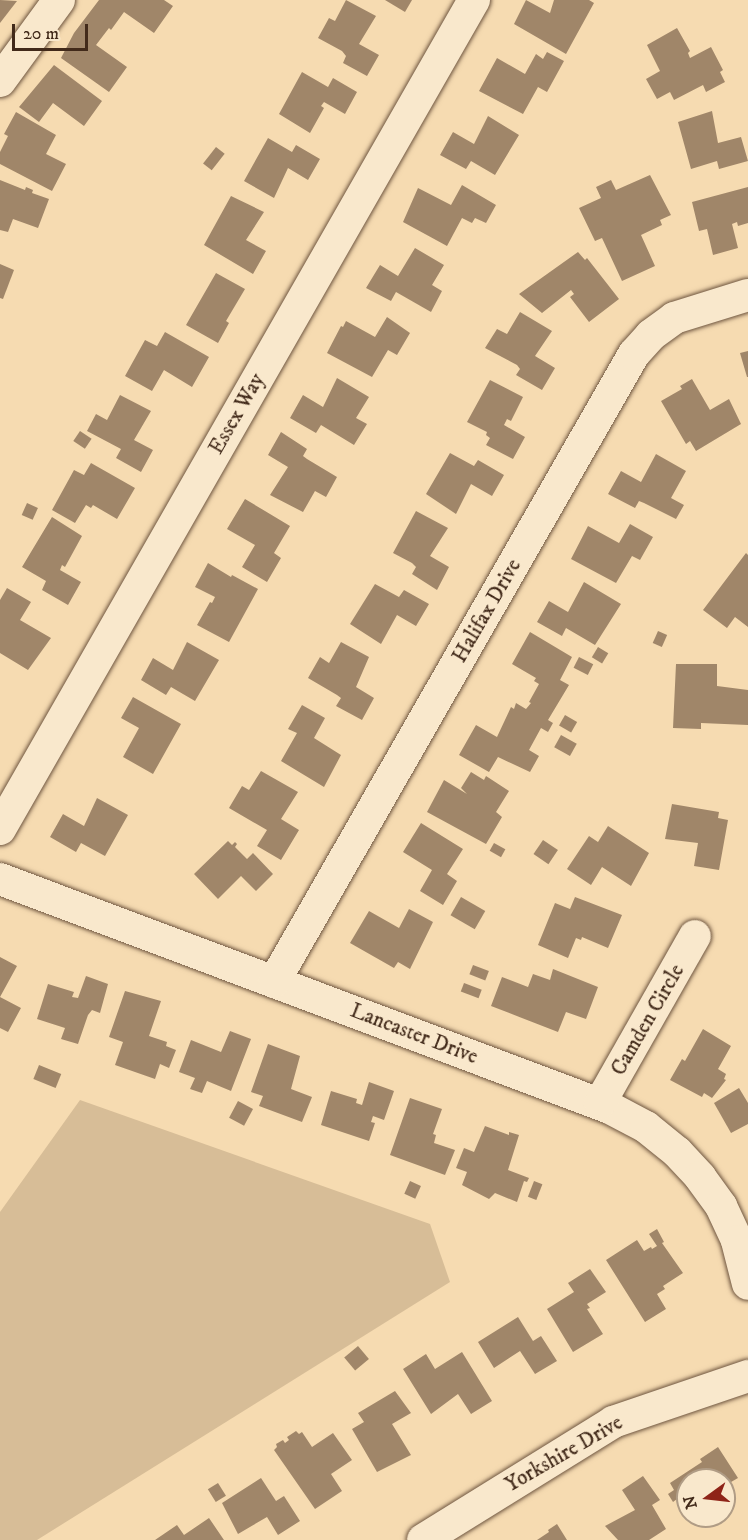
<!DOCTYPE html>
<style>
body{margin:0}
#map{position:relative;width:748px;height:1540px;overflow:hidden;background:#f6dbb1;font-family:"IM FELL DW Pica",serif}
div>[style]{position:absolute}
.green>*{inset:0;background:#d7bd97}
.building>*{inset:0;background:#a08669;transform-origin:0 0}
.roads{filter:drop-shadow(0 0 2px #6f5640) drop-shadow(0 0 2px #6f5640)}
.minor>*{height:32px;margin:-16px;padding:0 16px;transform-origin:16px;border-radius:16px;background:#f9e8cc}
span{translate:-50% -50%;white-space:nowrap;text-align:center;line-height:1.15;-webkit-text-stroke:6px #f9e8cc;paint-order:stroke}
.street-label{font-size:21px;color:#422a1a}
.north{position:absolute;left:676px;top:1468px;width:60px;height:60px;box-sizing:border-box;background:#f9e8cc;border:2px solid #b09c85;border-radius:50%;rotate:255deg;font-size:16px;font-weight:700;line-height:24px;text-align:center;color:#422a1a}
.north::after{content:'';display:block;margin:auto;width:21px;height:27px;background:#8f2418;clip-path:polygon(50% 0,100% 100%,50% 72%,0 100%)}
.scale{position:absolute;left:12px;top:24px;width:76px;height:27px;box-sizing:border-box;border:3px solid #422a1a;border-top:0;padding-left:8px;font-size:18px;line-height:21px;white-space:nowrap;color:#422a1a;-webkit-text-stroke:4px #f9e8cc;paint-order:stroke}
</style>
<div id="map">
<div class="green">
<i style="clip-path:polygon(80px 1100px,430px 1224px,450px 1282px,37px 1540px,0 1540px,0 1212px)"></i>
</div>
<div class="building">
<i style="clip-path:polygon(0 0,17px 1px,0 23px)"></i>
<i style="clip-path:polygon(99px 0,164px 0,173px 6px,154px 33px,124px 12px,111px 30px,109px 28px,96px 45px,127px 67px,109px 92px,61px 58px,74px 33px)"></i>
<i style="clip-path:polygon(346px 0,376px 16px,359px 44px,379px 55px,367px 76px,343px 63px,346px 56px,342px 51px,318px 38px,329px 18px,335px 21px)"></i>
<i style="clip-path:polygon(385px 0,412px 0,405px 12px)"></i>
<i style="clip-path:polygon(526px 0,550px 13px,554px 0,589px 0,594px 3px,566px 54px,514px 24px)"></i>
<i style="clip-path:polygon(677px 28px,690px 51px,688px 53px,690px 58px,711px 47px,723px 70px,720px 72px,725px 82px,706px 92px,703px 85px,674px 100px,670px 92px,657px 99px,646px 79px,660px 71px,647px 45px)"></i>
<i style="clip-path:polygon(547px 52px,564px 61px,547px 92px,538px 87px,523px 114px,479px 91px,497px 58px,525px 74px,536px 54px,543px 59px)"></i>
<i style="clip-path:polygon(54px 65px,102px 101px,84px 126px,53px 103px,39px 122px,19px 107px)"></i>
<i style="clip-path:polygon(302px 72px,328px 87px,333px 78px,357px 92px,345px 114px,324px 102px,321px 106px,324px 108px,310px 133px,279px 114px)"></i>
<i style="clip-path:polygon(712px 111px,718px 143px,741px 137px,748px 161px,719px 169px,717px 161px,691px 169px,678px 122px)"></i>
<i style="clip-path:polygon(16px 112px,56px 135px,46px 154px,66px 164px,52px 191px,0 164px,0 152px,8px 136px,4px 134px)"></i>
<i style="clip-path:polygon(488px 116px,519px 135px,495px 175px,471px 161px,466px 169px,440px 155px,453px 132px,474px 144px)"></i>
<i style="clip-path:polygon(268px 138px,292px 152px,296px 145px,320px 159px,308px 180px,288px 168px,274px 198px,244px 181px)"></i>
<i style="left:216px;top:147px;width:11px;height:21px;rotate:38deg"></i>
<i style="clip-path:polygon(650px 175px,671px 215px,660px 220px,662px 225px,641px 235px,655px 266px,622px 281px,602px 238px,595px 241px,579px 208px,601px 198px,596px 187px,611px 180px,616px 190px)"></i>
<i style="clip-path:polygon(0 180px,25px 190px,26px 187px,33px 190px,32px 193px,49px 199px,38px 228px,13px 219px,8px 232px,0 230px)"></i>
<i style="clip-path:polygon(462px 185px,496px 205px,486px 223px,475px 218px,472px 223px,462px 218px,447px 246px,403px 222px,418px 188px,451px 205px)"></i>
<i style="clip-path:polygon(748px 187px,748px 223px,738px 226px,737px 222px,732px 224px,738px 248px,713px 255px,707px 229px,699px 231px,692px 202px)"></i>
<i style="clip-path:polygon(231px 196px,264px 212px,246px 240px,266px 251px,253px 274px,204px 245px)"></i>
<i style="clip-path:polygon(415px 248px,444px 265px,432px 285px,442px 291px,431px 312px,396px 292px,391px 301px,366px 288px,380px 265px,398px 276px)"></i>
<i style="clip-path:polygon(578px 252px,585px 260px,587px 258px,619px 299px,589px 322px,570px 297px,574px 294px,571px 290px,542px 313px,519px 294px)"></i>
<i style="clip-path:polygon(0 264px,14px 270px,3px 299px,0 298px)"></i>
<i style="clip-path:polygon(216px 273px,245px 289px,226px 321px,229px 323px,218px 343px,186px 325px)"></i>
<i style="clip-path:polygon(520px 312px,552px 331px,535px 356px,555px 368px,542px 390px,516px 375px,520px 369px,517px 365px,485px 348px,497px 329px,507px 334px)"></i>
<i style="clip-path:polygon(387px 317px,410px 333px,397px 355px,388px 350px,372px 377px,327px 353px,341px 326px,343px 327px,346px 321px,375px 337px)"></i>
<i style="clip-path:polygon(165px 332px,209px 357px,192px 387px,164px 370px,152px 391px,125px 376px,145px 340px,157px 346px)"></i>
<i style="clip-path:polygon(748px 351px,748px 377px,747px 377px,740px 353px)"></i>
<i style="clip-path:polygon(337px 378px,369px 397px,356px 418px,367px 424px,354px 445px,321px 425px,316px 433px,290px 418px,303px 395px,323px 407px)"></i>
<i style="clip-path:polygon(692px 379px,710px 410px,729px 399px,741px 424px,696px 451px,690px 441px,686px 444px,661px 401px,682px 389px,680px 386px)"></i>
<i style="clip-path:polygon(490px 380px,523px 397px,511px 421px,507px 419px,504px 425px,525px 437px,513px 459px,486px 445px,490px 438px,486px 435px,487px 432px,467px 422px)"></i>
<i style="clip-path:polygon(120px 395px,151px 411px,134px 440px,153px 450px,141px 472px,116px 458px,121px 449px,87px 431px,96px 414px,107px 420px)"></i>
<i style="left:80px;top:431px;width:14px;height:12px;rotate:34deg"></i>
<i style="clip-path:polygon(281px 432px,307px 449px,303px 456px,307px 459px,337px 477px,326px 497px,315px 491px,303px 512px,270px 495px,288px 467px,268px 455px)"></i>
<i style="clip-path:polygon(450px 453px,474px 466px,478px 460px,504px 475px,492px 496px,471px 484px,456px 514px,426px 494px)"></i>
<i style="clip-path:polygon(656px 454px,686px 471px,671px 498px,684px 505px,676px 519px,644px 503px,639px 501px,635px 508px,608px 494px,621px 471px,641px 482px)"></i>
<i style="clip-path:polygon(91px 463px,135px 488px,117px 519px,93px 505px,91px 508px,86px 505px,75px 523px,52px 510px,74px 470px,84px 475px)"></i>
<i style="clip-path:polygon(245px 499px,290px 526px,274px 553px,281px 558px,267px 582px,242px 567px,255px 545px,227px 529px)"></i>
<i style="left:27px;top:503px;width:12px;height:13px;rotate:24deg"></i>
<i style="clip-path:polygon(416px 511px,448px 528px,430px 556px,449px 567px,437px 590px,412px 574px,416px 567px,412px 563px,393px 553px)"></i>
<i style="clip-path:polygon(52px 517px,82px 536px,65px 567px,62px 565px,60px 570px,81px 582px,68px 605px,42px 590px,46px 581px,22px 567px)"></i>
<i style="clip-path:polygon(630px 524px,653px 537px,640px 560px,632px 556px,616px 583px,571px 559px,588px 526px,619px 543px)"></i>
<i style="clip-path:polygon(746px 553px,748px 555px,748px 627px,735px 617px,727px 628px,703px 610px)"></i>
<i style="clip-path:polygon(208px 563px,231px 577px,232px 575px,258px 589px,229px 642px,197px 625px,210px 602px,212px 603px,215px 597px,195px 587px)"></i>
<i style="clip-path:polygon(584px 582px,621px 604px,595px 645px,566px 628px,562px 636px,537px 622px,549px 601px,568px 612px)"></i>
<i style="clip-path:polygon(375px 584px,399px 597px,404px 590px,429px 604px,416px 626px,397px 615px,381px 644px,350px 624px)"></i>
<i style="clip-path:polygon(7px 588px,31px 602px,20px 620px,51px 638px,28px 670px,0 653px,0 600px)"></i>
<i style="left:658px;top:631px;width:10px;height:13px;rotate:24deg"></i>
<i style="clip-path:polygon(530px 632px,572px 657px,560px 680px,569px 685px,548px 720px,553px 723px,548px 732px,541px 728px,529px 750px,539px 756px,530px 772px,498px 757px,489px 772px,459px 755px,476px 725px,497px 737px,511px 707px,514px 709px,516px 703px,526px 709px,531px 703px,529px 702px,539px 684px,534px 681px,536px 678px,512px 664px)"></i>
<i style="clip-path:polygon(187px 642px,219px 660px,195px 701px,171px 687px,166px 695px,141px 680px,153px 658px,173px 670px)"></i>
<i style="clip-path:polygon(341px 642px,369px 657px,356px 687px,374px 698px,362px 720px,336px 706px,341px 698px,337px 695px,308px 678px,320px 657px,329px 663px)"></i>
<i style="left:598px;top:647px;width:12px;height:12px;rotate:31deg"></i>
<i style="left:579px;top:657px;width:16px;height:12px;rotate:27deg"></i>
<i style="clip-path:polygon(676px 664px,717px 664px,717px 686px,748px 690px,748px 725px,701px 723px,701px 729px,673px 728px)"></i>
<i style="clip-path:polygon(133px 697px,181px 724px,153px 774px,123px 757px,139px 728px,121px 718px)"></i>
<i style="clip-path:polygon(302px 705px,325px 718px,314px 738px,341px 755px,324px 787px,281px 761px,297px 733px,288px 729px)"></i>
<i style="left:565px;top:715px;width:14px;height:12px;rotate:30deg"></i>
<i style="left:561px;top:735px;width:18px;height:14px;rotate:29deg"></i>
<i style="clip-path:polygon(261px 771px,298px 792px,281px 819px,299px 830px,281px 860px,257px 846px,267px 830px,229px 808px,242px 786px,249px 790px)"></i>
<i style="clip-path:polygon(471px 772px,484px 780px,486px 776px,509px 791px,496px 812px,502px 817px,486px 844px,427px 812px,444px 780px,467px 794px,461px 788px)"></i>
<i style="clip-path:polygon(97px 798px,128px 815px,105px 856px,81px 843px,76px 852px,50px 837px,63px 814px,84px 826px)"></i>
<i style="clip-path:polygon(672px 804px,719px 812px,718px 818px,728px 820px,719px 870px,694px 866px,698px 843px,665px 839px)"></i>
<i style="clip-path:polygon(421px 823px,463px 849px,447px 874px,457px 881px,443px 905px,420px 891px,432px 870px,403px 852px)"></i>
<i style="clip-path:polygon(608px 826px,649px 853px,631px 886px,602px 867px,591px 885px,567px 869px,589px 836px,598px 842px)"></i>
<i style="left:543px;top:840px;width:18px;height:17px;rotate:34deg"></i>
<i style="clip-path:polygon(228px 841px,232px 845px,235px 842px,237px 844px,235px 847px,247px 859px,253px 853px,273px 874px,256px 891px,241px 876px,218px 899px,194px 874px)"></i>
<i style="left:494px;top:843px;width:13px;height:9px;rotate:29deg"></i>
<i style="left:461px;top:897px;width:28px;height:21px;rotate:30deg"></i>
<i style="clip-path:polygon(575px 897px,622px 915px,608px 948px,582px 937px,581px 940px,576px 938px,568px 958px,538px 945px,555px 903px,570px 909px)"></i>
<i style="clip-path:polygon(409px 909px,433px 922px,410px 969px,398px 962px,394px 968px,350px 943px,369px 911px,399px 928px)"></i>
<i style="clip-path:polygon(0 957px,17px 966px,0 997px,21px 1008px,8px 1032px,0 1028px)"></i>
<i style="left:473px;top:965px;width:17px;height:10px;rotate:21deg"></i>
<i style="clip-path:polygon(553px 969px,598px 987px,586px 1019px,566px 1012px,558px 1032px,491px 1006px,502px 977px,528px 987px,533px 974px,550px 980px)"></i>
<i style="clip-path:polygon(86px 976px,108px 984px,100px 1013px,92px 1010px,88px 1015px,78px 1044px,61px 1039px,65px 1028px,37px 1019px,48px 984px,74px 992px,72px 997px,78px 998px)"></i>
<i style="left:464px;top:983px;width:19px;height:9px;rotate:21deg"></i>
<i style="clip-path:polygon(125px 991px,161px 1001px,149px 1036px,167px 1042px,166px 1046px,176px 1050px,169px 1068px,160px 1064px,155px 1079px,115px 1065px,123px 1042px,109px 1037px)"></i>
<i style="clip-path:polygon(703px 1029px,731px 1046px,718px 1069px,726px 1074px,724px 1079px,726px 1080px,712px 1098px,704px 1093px,702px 1097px,670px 1080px,682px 1059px,685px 1061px)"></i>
<i style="clip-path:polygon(230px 1031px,251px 1039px,231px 1091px,207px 1081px,202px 1093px,190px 1089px,195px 1078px,179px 1072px,191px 1040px,221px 1052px)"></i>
<i style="clip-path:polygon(268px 1044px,300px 1056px,291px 1089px,312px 1097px,302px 1122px,259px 1106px,263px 1096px,251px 1092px)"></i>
<i style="left:39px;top:1065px;width:24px;height:15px;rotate:22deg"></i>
<i style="clip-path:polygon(369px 1082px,394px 1091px,384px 1120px,373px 1116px,371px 1122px,375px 1123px,369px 1141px,321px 1125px,331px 1091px,357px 1099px,356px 1103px,362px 1105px)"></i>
<i style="clip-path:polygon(739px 1088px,748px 1103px,748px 1124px,731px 1133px,714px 1103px)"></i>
<i style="clip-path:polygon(410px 1098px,442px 1109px,433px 1134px,436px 1135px,434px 1143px,455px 1150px,445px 1175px,390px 1155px)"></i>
<i style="left:238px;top:1101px;width:17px;height:19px;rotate:28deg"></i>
<i style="clip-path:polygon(485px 1126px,509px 1135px,509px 1132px,519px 1135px,508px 1170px,529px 1178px,527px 1182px,524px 1181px,517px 1202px,495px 1193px,489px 1199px,462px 1185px,467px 1172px,456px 1168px,464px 1148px,474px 1152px)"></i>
<i style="left:410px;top:1181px;width:12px;height:14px;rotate:24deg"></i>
<i style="left:534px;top:1181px;width:9px;height:17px;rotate:21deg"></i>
<i style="clip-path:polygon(657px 1229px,664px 1242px,662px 1243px,683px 1273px,663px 1286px,665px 1289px,657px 1294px,666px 1309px,645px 1322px,606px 1260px,637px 1240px,644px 1251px,651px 1247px,652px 1249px,657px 1246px,649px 1234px)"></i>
<i style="clip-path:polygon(590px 1269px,606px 1292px,587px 1304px,590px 1308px,587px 1309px,603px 1334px,573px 1352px,547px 1309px,574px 1292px,568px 1283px)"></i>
<i style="clip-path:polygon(518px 1317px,533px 1341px,541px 1336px,557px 1361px,535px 1374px,520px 1351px,494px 1368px,478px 1342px)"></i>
<i style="left:358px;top:1346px;width:17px;height:18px;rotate:50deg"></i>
<i style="clip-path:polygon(462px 1352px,492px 1401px,471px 1414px,458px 1394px,431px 1414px,403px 1369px,426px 1354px,435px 1369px)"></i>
<i style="clip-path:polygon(395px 1391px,411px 1413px,392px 1424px,411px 1455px,377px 1472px,352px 1429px,364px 1422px,358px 1413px)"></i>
<i style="clip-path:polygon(296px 1431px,299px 1434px,302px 1432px,312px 1447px,333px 1433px,352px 1460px,331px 1474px,342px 1491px,315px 1509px,274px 1450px,277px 1447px,276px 1444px,283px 1440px,285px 1443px,289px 1440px,287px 1437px)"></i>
<i style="clip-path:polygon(718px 1447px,738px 1478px,724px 1486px,724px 1480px,688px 1480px,688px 1507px,681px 1496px,673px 1502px,668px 1494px,674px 1490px,670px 1483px,702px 1462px,700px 1459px)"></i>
<i style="clip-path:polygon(643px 1476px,660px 1500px,652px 1505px,666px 1529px,649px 1540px,618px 1540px,605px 1526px,635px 1510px,622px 1490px)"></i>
<i style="clip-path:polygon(261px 1478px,276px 1501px,284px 1496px,300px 1521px,278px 1535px,267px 1517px,238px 1534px,222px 1503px)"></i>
<i style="left:218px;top:1483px;width:15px;height:12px;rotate:58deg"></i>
<i style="clip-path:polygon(209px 1518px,224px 1540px,155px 1540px,177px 1525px,184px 1535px)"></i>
<i style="clip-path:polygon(557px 1524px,567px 1540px,537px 1540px,549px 1532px,548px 1530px)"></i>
</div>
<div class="roads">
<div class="minor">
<i style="left:0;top:81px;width:100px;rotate:-53.9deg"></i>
<i style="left:0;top:829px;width:955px;rotate:-60.24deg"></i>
<i style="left:0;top:879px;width:652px;rotate:20.58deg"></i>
<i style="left:610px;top:1108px;width:41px;rotate:27.8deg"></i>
<i style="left:646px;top:1127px;width:40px;rotate:39deg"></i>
<i style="left:677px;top:1152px;width:34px;rotate:47deg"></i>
<i style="left:700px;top:1177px;width:36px;rotate:54deg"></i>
<i style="left:721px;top:1206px;width:38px;rotate:65deg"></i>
<i style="left:737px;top:1241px;width:44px;rotate:75.7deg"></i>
<i style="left:274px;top:982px;width:724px;rotate:-60.18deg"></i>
<i style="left:634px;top:354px;width:25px;rotate:-48deg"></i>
<i style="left:651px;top:335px;width:29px;rotate:-36deg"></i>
<i style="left:674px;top:318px;width:77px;rotate:-17.3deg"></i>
<i style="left:600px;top:1103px;width:192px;rotate:-60.4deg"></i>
<i style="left:423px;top:1540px;width:224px;rotate:-31.8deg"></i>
<i style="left:613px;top:1422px;width:143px;rotate:-18.8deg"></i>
</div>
</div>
<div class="street-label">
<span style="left:237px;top:414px;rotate:-60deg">Essex Way</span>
<span style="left:487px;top:611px;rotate:-60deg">Halifax Drive</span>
<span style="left:648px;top:1020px;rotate:-60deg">Camden Circle</span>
<span style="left:414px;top:1034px;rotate:21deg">Lancaster Drive</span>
<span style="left:564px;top:1454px;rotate:-30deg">Yorkshire Drive</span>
</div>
<div class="north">N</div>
<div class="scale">20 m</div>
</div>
